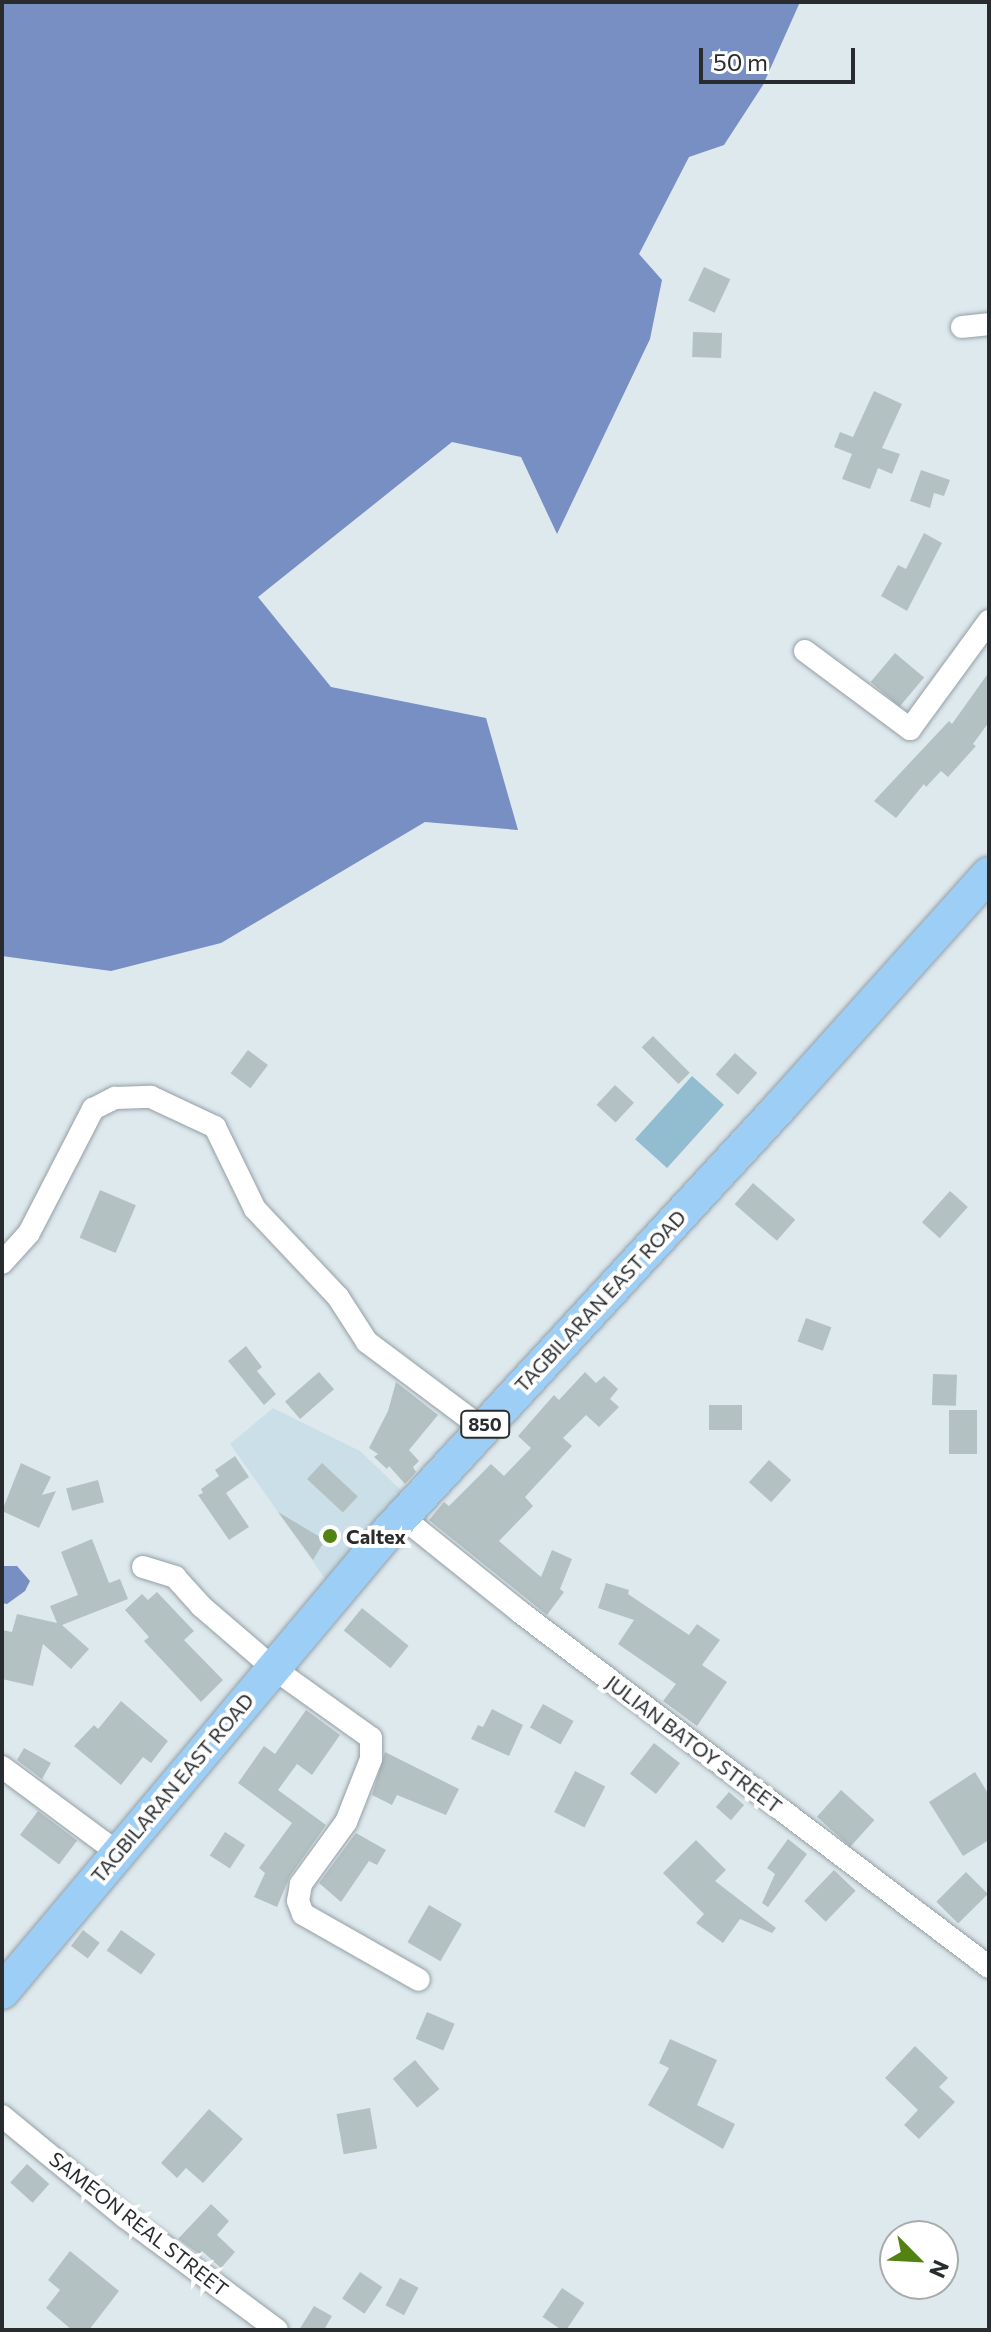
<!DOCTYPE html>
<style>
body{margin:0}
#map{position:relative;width:991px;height:2332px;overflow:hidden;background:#dee9ee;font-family:Commissioner,sans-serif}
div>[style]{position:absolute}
.built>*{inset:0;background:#cbdfe8}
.green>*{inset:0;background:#92bdd0;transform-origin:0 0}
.water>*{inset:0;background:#778fc3}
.building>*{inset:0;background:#b4c1c3;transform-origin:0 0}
.roads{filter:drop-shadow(0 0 2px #949fa4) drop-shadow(0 0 2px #949fa4)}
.street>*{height:22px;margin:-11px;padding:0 11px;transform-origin:11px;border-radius:11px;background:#fff}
.primary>*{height:34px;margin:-17px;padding:0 17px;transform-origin:17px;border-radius:17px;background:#9dcef6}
.dots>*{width:22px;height:22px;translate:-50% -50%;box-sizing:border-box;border:4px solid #fff;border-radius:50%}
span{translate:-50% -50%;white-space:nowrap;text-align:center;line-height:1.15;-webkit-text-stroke:8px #fff;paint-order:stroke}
.shield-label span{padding:2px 6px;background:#fff;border:2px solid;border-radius:6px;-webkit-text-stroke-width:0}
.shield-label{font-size:18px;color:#282c2e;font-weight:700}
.street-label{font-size:20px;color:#282c2e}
.poi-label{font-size:20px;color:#282c2e;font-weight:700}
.left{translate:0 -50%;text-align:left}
.frame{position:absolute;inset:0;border:4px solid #282c2e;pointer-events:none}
.north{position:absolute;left:879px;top:2220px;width:80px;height:80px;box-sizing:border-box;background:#fff;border:2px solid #a9abab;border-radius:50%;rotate:114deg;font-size:22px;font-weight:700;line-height:32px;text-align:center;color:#282c2e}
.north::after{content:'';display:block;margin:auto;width:28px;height:36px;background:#528212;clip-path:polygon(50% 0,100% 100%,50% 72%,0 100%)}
.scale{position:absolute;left:699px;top:48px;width:156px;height:36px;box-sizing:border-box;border:4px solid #282c2e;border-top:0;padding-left:10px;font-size:24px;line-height:28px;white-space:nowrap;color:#282c2e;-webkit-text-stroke:6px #fff;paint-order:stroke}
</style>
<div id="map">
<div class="built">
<i style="clip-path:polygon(273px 1408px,360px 1451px,403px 1492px,326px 1580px,230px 1444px)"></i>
</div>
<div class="green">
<i style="left:692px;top:1076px;width:43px;height:85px;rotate:42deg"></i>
</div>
<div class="water">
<i style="clip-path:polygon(2px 2px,800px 2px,763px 85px,724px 145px,689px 157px,639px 254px,662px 280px,650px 339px,557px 534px,521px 457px,452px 442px,258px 597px,331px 687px,486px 718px,518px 830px,425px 822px,221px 943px,111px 971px,2px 956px)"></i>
<i style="clip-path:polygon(2px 1566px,17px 1566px,30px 1581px,25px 1591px,7px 1604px,2px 1603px)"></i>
</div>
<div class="building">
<i style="left:704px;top:267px;width:29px;height:37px;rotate:25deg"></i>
<i style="left:693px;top:332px;width:29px;height:25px;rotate:2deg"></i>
<i style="clip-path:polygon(874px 391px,902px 404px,882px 448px,900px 454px,892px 474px,878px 468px,870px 489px,842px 479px,852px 454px,834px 447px,840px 432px,853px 437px)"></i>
<i style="clip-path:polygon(921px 470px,950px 480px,944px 496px,934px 493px,930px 508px,910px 501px)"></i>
<i style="clip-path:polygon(924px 533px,942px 543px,907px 611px,881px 596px,898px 565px,906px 569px)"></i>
<i style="left:895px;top:653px;width:38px;height:38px;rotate:40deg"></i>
<i style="clip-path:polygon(989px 672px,989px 722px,973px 744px,976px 746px,948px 777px,941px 771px,926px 787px,924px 784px,896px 818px,874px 801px,949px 721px,952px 724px)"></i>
<i style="left:653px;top:1036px;width:52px;height:16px;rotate:45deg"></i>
<i style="left:248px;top:1050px;width:25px;height:29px;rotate:37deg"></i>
<i style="left:735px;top:1053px;width:30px;height:29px;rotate:42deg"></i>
<i style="left:615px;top:1085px;width:26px;height:27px;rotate:43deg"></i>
<i style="left:753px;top:1183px;width:56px;height:28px;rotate:41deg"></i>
<i style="left:100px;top:1190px;width:39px;height:52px;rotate:23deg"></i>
<i style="left:950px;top:1191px;width:24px;height:42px;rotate:42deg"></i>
<i style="left:806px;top:1318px;width:27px;height:25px;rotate:20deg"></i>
<i style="clip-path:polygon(246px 1346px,262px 1367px,257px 1371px,276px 1394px,264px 1405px,228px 1361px)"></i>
<i style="left:319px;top:1372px;width:23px;height:45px;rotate:49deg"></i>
<i style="clip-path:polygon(585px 1372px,596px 1383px,604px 1376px,618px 1389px,610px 1399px,619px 1407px,599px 1427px,586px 1415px,563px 1438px,572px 1446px,525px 1497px,533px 1506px,499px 1541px,541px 1577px,552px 1550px,572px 1559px,560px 1589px,564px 1592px,547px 1615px,429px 1520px,444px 1502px,449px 1506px,491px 1464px,504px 1476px,531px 1448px,518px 1436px,554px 1395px,559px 1400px)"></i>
<i style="left:933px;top:1374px;width:24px;height:31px;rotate:2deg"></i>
<i style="clip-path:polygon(396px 1382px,438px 1415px,409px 1450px,419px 1461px,413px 1467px,416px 1472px,405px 1484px,389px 1466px,387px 1469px,374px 1457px,378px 1454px,369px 1448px,388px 1411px)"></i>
<i style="left:709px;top:1405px;width:33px;height:25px"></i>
<i style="left:949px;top:1410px;width:28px;height:44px"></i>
<i style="clip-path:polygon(235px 1456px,249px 1477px,226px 1493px,249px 1527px,229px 1540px,198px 1495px,203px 1493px,201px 1489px,219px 1476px,215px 1470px)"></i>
<i style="left:769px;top:1460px;width:30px;height:30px;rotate:42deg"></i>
<i style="clip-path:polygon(21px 1463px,51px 1477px,42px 1495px,56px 1491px,39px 1528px,2px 1511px)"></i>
<i style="left:322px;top:1463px;width:49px;height:22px;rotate:43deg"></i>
<i style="left:98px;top:1480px;width:23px;height:33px;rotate:75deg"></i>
<i style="clip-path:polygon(278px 1512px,325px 1540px,313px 1560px)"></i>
<i style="clip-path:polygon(92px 1539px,109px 1583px,120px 1579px,128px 1599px,62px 1625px,89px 1649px,71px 1669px,43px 1644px,33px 1686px,2px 1679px,2px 1630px,12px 1632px,17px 1614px,57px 1623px,50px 1606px,78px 1595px,61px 1552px)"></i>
<i style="clip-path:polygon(606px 1583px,629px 1590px,628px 1594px,689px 1635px,697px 1624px,720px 1640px,702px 1665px,727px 1682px,697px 1726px,663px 1701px,676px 1684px,618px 1644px,634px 1620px,598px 1608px)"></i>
<i style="clip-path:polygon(157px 1592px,194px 1631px,184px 1640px,223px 1680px,201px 1702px,144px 1641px,149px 1637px,125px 1610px,142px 1594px,148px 1600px)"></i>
<i style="left:362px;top:1608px;width:60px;height:29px;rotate:39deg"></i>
<i style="clip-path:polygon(121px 1701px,168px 1741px,151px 1763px,143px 1757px,121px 1785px,74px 1746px,94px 1725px,98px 1729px)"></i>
<i style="left:543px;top:1704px;width:35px;height:27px;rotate:29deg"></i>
<i style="clip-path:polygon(492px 1709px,523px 1725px,509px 1756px,471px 1739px,478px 1725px,483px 1727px)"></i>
<i style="clip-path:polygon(306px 1710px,340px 1735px,312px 1775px,297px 1764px,278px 1790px,326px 1825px,290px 1876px,277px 1907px,254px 1897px,265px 1873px,259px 1868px,292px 1823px,238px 1783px,264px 1746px,275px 1754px)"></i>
<i style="left:654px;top:1743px;width:33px;height:39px;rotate:38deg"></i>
<i style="clip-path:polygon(24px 1748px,51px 1763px,42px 1779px,17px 1760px)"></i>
<i style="clip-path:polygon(385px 1752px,459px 1789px,446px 1815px,397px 1795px,392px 1805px,372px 1795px)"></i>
<i style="left:575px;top:1771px;width:34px;height:46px;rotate:27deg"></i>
<i style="clip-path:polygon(975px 1772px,989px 1795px,989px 1840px,963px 1856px,929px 1802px)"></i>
<i style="left:841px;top:1790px;width:45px;height:36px;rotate:42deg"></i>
<i style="left:729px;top:1792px;width:20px;height:20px;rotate:41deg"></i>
<i style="left:38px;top:1811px;width:49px;height:30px;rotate:37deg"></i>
<i style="left:225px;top:1832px;width:24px;height:28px;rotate:33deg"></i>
<i style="clip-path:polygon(356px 1833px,386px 1850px,377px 1865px,369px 1861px,341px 1902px,319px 1883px)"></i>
<i style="clip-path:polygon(788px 1839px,807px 1854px,768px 1907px,762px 1903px,775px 1874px,767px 1868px)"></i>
<i style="clip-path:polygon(696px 1840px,726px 1870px,715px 1881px,776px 1928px,772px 1933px,740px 1919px,723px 1943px,696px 1923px,704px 1914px,663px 1873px)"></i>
<i style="left:834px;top:1870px;width:30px;height:43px;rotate:44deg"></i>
<i style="left:966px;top:1872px;width:31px;height:42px;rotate:45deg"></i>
<i style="left:429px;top:1905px;width:38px;height:43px;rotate:30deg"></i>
<i style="left:83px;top:1930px;width:21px;height:20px;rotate:37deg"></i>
<i style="left:121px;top:1930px;width:42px;height:25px;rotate:35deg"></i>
<i style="left:427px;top:2012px;width:30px;height:29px;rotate:23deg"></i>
<i style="clip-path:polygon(670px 2039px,717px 2060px,697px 2105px,735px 2124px,723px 2149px,648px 2105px,669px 2068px,659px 2063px)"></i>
<i style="clip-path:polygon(915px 2046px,948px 2078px,939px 2087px,955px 2102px,919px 2139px,904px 2125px,918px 2110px,885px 2078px)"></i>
<i style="left:415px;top:2060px;width:38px;height:29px;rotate:50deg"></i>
<i style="left:370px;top:2108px;width:41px;height:34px;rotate:80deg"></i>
<i style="clip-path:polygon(209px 2109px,243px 2139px,203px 2183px,186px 2168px,177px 2178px,161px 2163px)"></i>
<i style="left:27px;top:2164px;width:30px;height:25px;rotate:42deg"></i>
<i style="clip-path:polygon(211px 2204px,229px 2221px,217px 2235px,235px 2252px,221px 2268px,202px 2251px,199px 2254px,178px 2239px)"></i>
<i style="clip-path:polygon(70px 2251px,119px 2291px,89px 2330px,72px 2330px,46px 2308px,60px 2290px,48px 2280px)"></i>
<i style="left:360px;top:2272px;width:27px;height:32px;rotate:34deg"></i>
<i style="left:400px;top:2278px;width:21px;height:31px;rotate:28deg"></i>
<i style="left:562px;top:2288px;width:27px;height:35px;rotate:34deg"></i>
<i style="clip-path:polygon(314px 2306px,332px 2316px,324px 2330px,299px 2330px)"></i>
</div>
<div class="roads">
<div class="street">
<i style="left:962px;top:327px;width:27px;rotate:-6deg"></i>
<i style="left:805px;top:651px;width:131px;rotate:36.6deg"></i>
<i style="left:910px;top:729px;width:134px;rotate:-53.8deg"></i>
<i style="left:2px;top:1263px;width:40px;rotate:-48deg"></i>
<i style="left:29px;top:1233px;width:140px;rotate:-62.7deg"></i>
<i style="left:93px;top:1109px;width:25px;rotate:-27deg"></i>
<i style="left:115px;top:1098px;width:36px;rotate:-2deg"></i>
<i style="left:151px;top:1097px;width:71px;rotate:25.1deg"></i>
<i style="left:215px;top:1127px;width:91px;rotate:64deg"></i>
<i style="left:255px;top:1209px;width:121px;rotate:46.7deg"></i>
<i style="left:338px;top:1297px;width:54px;rotate:57.2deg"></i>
<i style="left:367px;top:1342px;width:144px;rotate:36.8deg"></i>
<i style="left:402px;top:1517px;width:151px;rotate:38.8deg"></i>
<i style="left:520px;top:1612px;width:588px;rotate:37.12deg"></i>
<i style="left:143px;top:1567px;width:34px;rotate:17deg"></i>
<i style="left:175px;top:1577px;width:39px;rotate:48deg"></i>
<i style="left:201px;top:1606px;width:95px;rotate:40.7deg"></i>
<i style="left:273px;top:1668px;width:120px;rotate:35.5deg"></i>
<i style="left:371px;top:1738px;width:21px;rotate:90deg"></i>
<i style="left:371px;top:1759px;width:68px;rotate:111.6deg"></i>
<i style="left:346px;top:1822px;width:77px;rotate:126deg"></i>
<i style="left:301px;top:1884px;width:17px;rotate:100deg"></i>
<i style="left:298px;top:1901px;width:14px;rotate:69deg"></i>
<i style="left:303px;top:1914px;width:133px;rotate:29.6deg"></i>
<i style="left:2px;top:1767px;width:143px;rotate:36.5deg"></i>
<i style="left:2px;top:2116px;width:159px;rotate:39.4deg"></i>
<i style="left:125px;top:2217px;width:189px;rotate:36.6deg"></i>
</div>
<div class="primary">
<i style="left:2px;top:1992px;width:602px;rotate:-49.99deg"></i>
<i style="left:389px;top:1531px;width:575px;rotate:-47.32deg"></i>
<i style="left:779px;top:1108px;width:314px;rotate:-48.1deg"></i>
</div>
</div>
<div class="dots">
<i style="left:330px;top:1536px;background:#528212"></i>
</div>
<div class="shield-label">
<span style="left:485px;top:1424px">850</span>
</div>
<div class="street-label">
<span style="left:600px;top:1301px;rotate:-47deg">TAGBILARAN EAST ROAD</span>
<span style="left:694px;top:1744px;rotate:37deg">JULIAN BATOY STREET</span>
<span style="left:172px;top:1788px;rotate:-50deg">TAGBILARAN EAST ROAD</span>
<span style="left:139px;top:2224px;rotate:38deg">SAMEON REAL STREET</span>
</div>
<div class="poi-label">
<span class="left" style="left:346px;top:1536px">Caltex</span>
</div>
<div class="frame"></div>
<div class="north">N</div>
<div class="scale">50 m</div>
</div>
